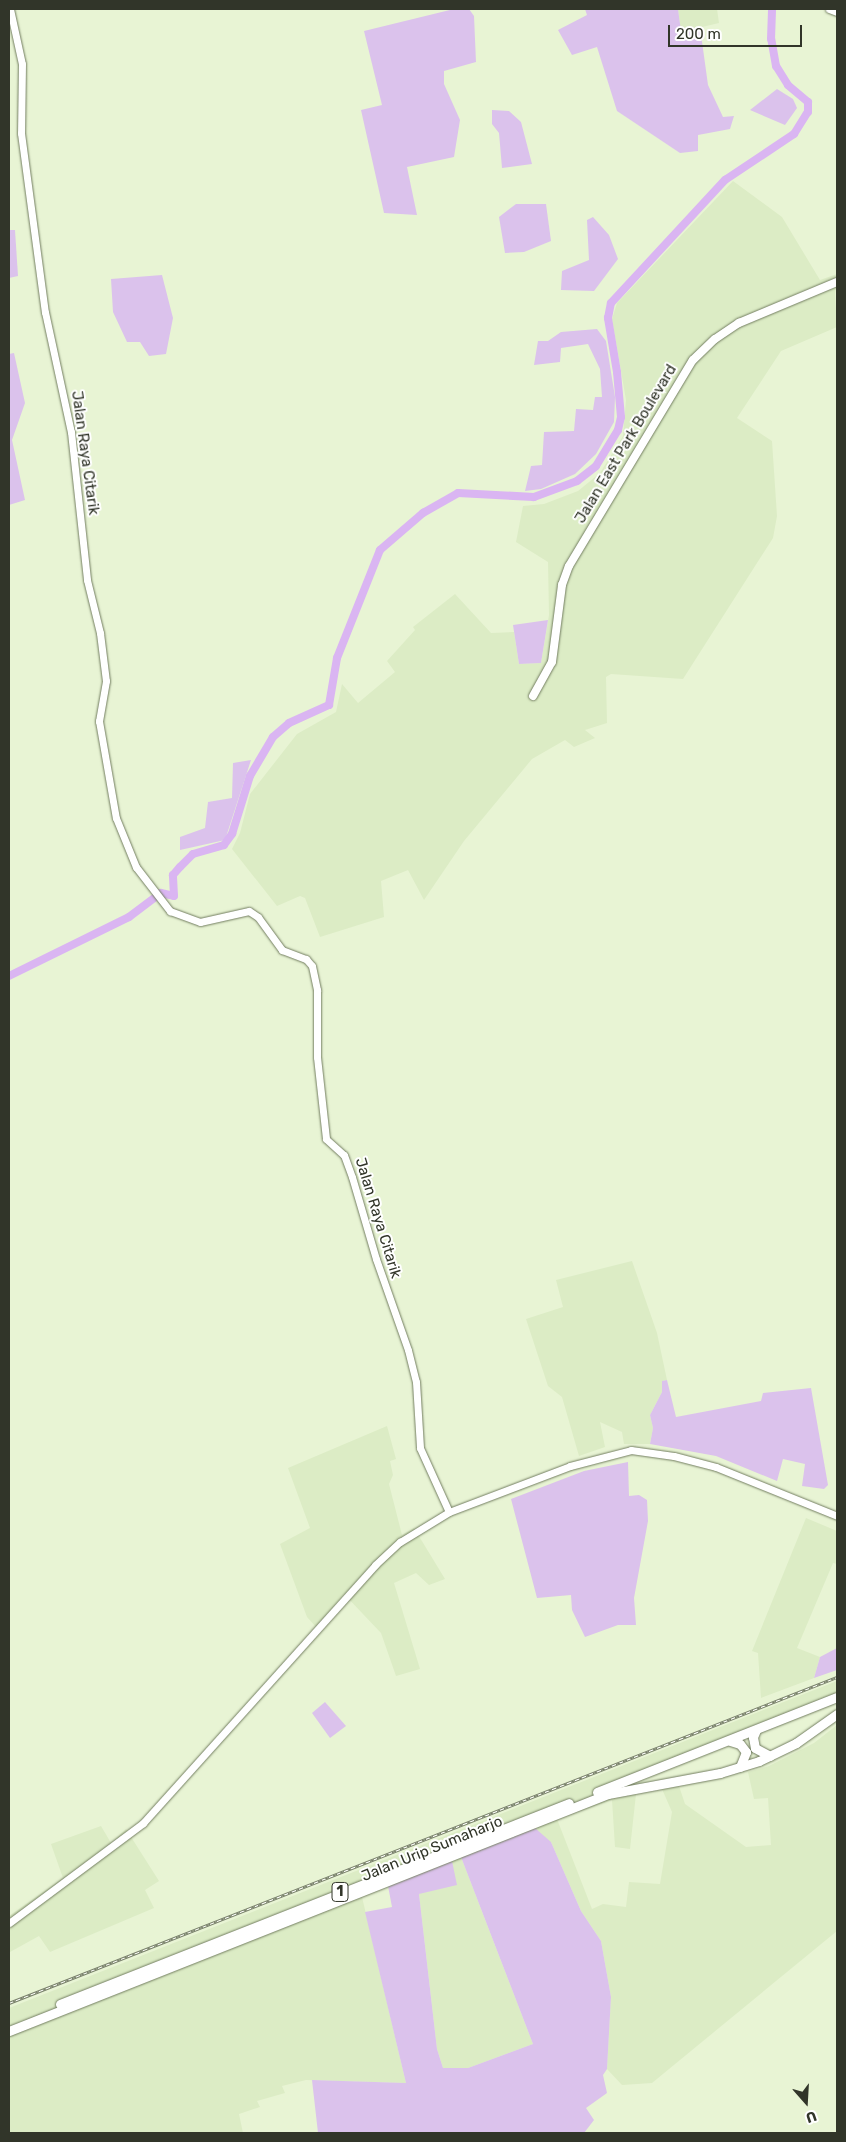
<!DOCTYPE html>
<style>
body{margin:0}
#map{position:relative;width:846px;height:2142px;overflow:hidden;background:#e8f4d4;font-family:Rubik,sans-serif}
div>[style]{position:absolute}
.built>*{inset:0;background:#dcecc5}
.green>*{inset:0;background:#dbc2ec}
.river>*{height:8px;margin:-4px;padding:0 4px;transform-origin:4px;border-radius:4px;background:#dab5f2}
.roads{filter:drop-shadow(0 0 1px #727d60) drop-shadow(0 0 1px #727d60)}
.tertiary>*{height:7px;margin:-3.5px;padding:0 3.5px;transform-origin:3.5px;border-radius:3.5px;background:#fff}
.secondary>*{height:8px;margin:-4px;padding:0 4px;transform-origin:4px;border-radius:4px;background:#fff}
.trunk>*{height:9px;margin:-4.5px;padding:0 4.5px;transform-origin:4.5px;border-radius:4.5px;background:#fff}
.rail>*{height:3px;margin-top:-1.5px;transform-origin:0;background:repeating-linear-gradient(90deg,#fff 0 4px,#777e6a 0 8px);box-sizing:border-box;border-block:1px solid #777e6a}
span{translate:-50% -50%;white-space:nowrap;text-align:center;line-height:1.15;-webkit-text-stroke:4px #fff;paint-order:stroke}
.shield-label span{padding:1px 4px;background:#fff;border:1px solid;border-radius:4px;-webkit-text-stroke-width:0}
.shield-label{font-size:14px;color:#313529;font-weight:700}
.street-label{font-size:15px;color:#313529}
.frame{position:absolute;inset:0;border:10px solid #313529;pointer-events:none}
.north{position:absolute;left:781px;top:2077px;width:50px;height:50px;-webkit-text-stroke:4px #fff;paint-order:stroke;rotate:161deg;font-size:14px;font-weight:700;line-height:20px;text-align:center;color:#313529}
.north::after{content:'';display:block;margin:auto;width:18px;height:22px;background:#313529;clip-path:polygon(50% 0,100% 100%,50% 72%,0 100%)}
.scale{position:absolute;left:668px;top:25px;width:134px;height:22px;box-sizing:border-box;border:2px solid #313529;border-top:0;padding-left:6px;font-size:15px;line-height:18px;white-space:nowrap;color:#313529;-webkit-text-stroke:4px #fff;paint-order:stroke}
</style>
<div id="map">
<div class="built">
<i style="clip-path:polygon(678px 9px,717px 9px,719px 23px,681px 32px)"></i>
<i style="clip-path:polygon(733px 181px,782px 217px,820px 280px,837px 274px,835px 294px,837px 327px,781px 351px,737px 418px,772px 441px,777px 516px,773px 538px,683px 679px,611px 674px,606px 677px,607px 723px,585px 730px,595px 738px,574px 747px,565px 740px,532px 759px,464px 841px,424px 900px,408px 870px,381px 881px,384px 917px,320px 937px,305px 898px,300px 896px,277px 906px,232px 849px,240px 833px,250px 794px,297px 734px,336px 712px,342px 684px,358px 703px,395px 672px,387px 661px,415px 630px,413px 627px,455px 594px,491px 633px,514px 632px,519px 664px,541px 663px,549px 615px,548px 562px,516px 542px,523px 506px,544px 504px,578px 491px,600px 473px,623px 436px,626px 400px,612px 319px,617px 303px)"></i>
<i style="clip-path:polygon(632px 1261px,657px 1333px,667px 1380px,662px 1381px,662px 1392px,650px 1415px,653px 1428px,650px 1444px,624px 1444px,622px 1432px,600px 1422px,605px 1447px,579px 1456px,562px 1397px,548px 1386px,526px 1319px,563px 1307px,556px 1280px)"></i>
<i style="clip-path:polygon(387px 1426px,396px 1459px,390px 1461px,393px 1475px,389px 1484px,402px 1535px,414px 1528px,445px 1579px,429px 1585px,416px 1573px,394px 1583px,420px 1669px,396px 1676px,381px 1633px,344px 1594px,316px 1627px,307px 1617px,280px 1544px,310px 1528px,288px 1468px)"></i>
<i style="clip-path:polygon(806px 1518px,837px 1531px,837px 1564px,833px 1563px,797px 1648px,820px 1657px,814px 1678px,761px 1698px,758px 1653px,752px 1651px)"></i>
<i style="clip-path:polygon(837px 1681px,837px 1697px,628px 1780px,636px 1794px,630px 1849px,615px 1847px,612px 1800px,557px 1819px,592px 1909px,603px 1904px,626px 1907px,629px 1882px,660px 1884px,672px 1812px,662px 1789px,679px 1786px,685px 1804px,746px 1847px,771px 1845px,768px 1798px,754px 1799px,748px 1772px,769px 1766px,814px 1743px,837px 1725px,837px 1931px,652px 2083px,622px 2085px,607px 2069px,611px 1997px,601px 1941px,581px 1911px,551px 1842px,461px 1857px,533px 2044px,468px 2068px,443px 2068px,437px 2049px,419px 1894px,451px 1861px,362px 1897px,406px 2083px,306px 2080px,282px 2086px,285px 2093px,257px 2101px,260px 2107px,239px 2114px,243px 2133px,9px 2133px,9px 2008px)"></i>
<i style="clip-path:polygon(101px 1826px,111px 1843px,126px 1829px,159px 1881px,145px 1890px,154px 1908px,50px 1952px,39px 1936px,10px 1952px,9px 1916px,63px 1878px,51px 1844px)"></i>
</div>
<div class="green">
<i style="clip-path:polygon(454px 9px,469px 9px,474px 16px,476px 62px,444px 71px,444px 84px,460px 120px,454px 157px,407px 167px,417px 215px,384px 213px,361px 110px,382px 105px,364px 31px)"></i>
<i style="clip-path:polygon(585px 9px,678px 9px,681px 31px,700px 27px,708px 85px,723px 117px,734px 116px,730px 129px,698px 135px,698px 151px,680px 153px,617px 111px,597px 47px,572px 55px,558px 30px,587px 15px)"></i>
<i style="clip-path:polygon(777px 89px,793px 99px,797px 108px,785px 125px,750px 110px)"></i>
<i style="clip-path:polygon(492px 110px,509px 111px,521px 122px,532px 164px,502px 168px,499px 133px,492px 124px)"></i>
<i style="clip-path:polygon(516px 204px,546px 204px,551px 241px,524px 252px,505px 253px,499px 217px)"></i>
<i style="clip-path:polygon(593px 217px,609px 235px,618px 259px,594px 291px,561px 290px,562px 271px,589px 260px,587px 220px)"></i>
<i style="clip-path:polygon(9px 230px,15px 230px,18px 276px,9px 278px)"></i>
<i style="clip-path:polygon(162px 275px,173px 318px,166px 354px,149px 356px,140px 342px,127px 342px,113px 312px,111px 279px)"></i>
<i style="clip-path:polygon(597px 329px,606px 341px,615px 397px,614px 422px,596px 454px,575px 474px,541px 489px,525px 491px,531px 466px,542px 465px,544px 432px,574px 431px,576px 409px,593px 410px,595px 397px,602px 397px,600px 369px,588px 344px,561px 348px,560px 362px,534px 365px,538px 341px,548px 341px,561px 332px)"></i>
<i style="clip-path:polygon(14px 353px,25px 403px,12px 440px,25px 500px,9px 505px,9px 354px)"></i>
<i style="clip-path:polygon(548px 620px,541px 663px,519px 664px,513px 625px)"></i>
<i style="clip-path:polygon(251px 760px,225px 840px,180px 850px,180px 837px,205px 828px,208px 802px,232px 798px,233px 763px)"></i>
<i style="clip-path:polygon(667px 1380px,676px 1417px,761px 1401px,763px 1393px,811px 1388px,828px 1485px,824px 1489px,802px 1486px,805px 1464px,783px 1459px,777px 1481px,716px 1456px,650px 1444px,653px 1428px,650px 1415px,662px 1392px,662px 1381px)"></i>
<i style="clip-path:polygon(628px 1462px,629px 1496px,639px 1495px,647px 1500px,648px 1521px,634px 1598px,636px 1625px,618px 1625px,585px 1637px,572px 1610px,571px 1595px,537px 1598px,511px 1499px,584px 1471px)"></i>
<i style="clip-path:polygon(837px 1648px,837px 1670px,814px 1678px,820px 1657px)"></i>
<i style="clip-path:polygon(325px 1702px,346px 1726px,330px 1738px,312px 1713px)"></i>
<i style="clip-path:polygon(535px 1828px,551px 1842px,581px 1911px,601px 1941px,611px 1997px,607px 2069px,603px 2075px,607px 2093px,586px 2108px,594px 2120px,584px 2133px,318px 2133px,312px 2080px,406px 2083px,365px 1912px,392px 1907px,388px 1886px,452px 1861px,457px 1885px,419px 1894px,437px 2049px,443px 2068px,468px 2068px,533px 2044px,461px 1857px)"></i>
</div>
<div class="river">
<i style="left:9px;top:976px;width:134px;rotate:-26.2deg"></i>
<i style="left:129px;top:917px;width:40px;rotate:-37deg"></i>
<i style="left:161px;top:893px;width:13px;rotate:13deg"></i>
<i style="left:174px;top:896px;width:21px;rotate:-93deg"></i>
<i style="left:173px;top:875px;width:11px;rotate:-49deg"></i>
<i style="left:180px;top:867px;width:18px;rotate:-45deg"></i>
<i style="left:193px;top:854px;width:32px;rotate:-16deg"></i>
<i style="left:224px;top:845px;width:14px;rotate:-54deg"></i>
<i style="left:232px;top:834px;width:61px;rotate:-72.8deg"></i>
<i style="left:250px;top:776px;width:45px;rotate:-59.5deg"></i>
<i style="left:273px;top:737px;width:21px;rotate:-41deg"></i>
<i style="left:289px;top:723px;width:44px;rotate:-24.2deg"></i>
<i style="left:329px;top:705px;width:48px;rotate:-80.3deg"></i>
<i style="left:337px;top:658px;width:116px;rotate:-68.3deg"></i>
<i style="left:380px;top:550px;width:57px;rotate:-40.7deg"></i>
<i style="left:423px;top:513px;width:40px;rotate:-29.7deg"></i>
<i style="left:458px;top:493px;width:76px;rotate:3deg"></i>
<i style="left:534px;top:497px;width:46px;rotate:-20.4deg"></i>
<i style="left:577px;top:481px;width:24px;rotate:-38deg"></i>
<i style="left:596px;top:466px;width:42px;rotate:-58.6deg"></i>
<i style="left:618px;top:430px;width:13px;rotate:-77deg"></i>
<i style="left:621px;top:417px;width:45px;rotate:-95.1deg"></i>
<i style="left:617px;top:372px;width:55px;rotate:-99.5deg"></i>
<i style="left:608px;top:318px;width:15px;rotate:-79deg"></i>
<i style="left:611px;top:303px;width:168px;rotate:-47.2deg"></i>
<i style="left:725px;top:180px;width:83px;rotate:-33.7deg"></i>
<i style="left:794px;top:134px;width:26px;rotate:-58deg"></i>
<i style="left:808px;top:112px;width:10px;rotate:-90deg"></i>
<i style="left:808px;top:102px;width:26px;rotate:-140deg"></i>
<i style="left:788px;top:85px;width:22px;rotate:-122deg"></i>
<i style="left:776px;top:66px;width:27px;rotate:-100deg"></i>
<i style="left:771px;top:39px;width:30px;rotate:-88deg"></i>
</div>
<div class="roads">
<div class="tertiary">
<i style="left:10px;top:9px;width:56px;rotate:77.7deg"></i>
<i style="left:22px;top:64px;width:69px;rotate:90.8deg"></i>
<i style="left:21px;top:133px;width:181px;rotate:82.4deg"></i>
<i style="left:45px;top:312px;width:123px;rotate:77.8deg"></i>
<i style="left:71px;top:432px;width:149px;rotate:83.8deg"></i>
<i style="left:87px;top:580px;width:55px;rotate:76.2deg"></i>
<i style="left:100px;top:633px;width:48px;rotate:82.9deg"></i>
<i style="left:106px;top:681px;width:41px;rotate:99.9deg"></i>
<i style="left:99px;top:721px;width:98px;rotate:80.1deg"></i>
<i style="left:116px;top:818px;width:53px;rotate:67.8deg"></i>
<i style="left:136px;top:867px;width:56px;rotate:52.3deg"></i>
<i style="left:170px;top:911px;width:32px;rotate:20deg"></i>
<i style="left:200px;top:922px;width:50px;rotate:-12.7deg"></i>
<i style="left:249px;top:911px;width:11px;rotate:34deg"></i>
<i style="left:258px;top:917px;width:41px;rotate:54deg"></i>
<i style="left:282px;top:950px;width:26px;rotate:21deg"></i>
<i style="left:306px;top:959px;width:9px;rotate:49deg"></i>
<i style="left:312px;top:966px;width:25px;rotate:78deg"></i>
<i style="left:317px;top:990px;width:67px;rotate:90deg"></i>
<i style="left:317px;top:1057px;width:82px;rotate:83.7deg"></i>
<i style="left:326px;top:1139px;width:24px;rotate:42deg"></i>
<i style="left:344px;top:1155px;width:23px;rotate:70deg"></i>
<i style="left:352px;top:1177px;width:85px;rotate:73.7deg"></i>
<i style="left:376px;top:1259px;width:96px;rotate:70.6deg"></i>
<i style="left:408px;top:1350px;width:33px;rotate:76deg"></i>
<i style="left:416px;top:1382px;width:66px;rotate:86.5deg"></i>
<i style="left:420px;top:1448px;width:70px;rotate:65.6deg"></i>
<i style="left:829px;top:9px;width:9px;rotate:21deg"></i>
<i style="left:9px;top:1923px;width:167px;rotate:-36.7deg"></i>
<i style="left:143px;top:1823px;width:347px;rotate:-48deg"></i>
<i style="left:375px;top:1565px;width:34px;rotate:-43deg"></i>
<i style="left:400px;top:1542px;width:57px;rotate:-31.5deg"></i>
<i style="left:449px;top:1512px;width:129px;rotate:-20.8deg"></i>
<i style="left:570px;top:1466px;width:63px;rotate:-14.7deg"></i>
<i style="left:631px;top:1450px;width:43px;rotate:7.9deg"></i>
<i style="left:674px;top:1456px;width:43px;rotate:14.7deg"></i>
<i style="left:716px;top:1467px;width:131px;rotate:22deg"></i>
</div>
<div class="secondary">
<i style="left:533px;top:696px;width:39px;rotate:-61deg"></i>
<i style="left:552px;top:662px;width:78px;rotate:-82.6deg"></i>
<i style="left:562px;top:585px;width:20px;rotate:-70deg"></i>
<i style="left:569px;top:566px;width:240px;rotate:-59deg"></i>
<i style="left:693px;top:360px;width:30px;rotate:-44deg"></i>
<i style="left:715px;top:339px;width:29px;rotate:-34deg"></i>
<i style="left:739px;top:323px;width:106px;rotate:-22.7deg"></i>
</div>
<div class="trunk">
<i style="left:756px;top:1730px;width:8px;rotate:113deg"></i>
<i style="left:753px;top:1737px;width:11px;rotate:80deg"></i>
<i style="left:755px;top:1748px;width:17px;rotate:28deg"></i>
<i style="left:730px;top:1741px;width:10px;rotate:17deg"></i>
<i style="left:740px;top:1744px;width:10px;rotate:53deg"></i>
<i style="left:746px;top:1752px;width:16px;rotate:112deg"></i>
<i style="left:597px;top:1792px;width:258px;rotate:-21.6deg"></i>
<i style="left:60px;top:2004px;width:547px;rotate:-21.55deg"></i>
<i style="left:9px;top:2031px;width:644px;rotate:-21.59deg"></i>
<i style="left:608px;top:1794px;width:114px;rotate:-10.6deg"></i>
<i style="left:720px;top:1773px;width:41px;rotate:-17.1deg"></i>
<i style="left:759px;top:1761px;width:41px;rotate:-25.9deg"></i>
<i style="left:796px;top:1743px;width:50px;rotate:-35.3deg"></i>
</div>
</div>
<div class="rail">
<i style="left:9px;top:2003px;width:890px;rotate:-21.49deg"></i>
</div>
<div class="shield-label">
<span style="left:340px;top:1892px">1</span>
</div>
<div class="street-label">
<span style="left:626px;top:444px;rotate:-59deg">Jalan East Park Boulevard</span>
<span style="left:85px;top:453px;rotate:82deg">Jalan Raya Citarik</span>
<span style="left:378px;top:1218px;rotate:73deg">Jalan Raya Citarik</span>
<span style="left:432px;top:1849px;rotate:-22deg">Jalan Urip Sumaharjo</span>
</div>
<div class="frame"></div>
<div class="north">U</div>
<div class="scale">200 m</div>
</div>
